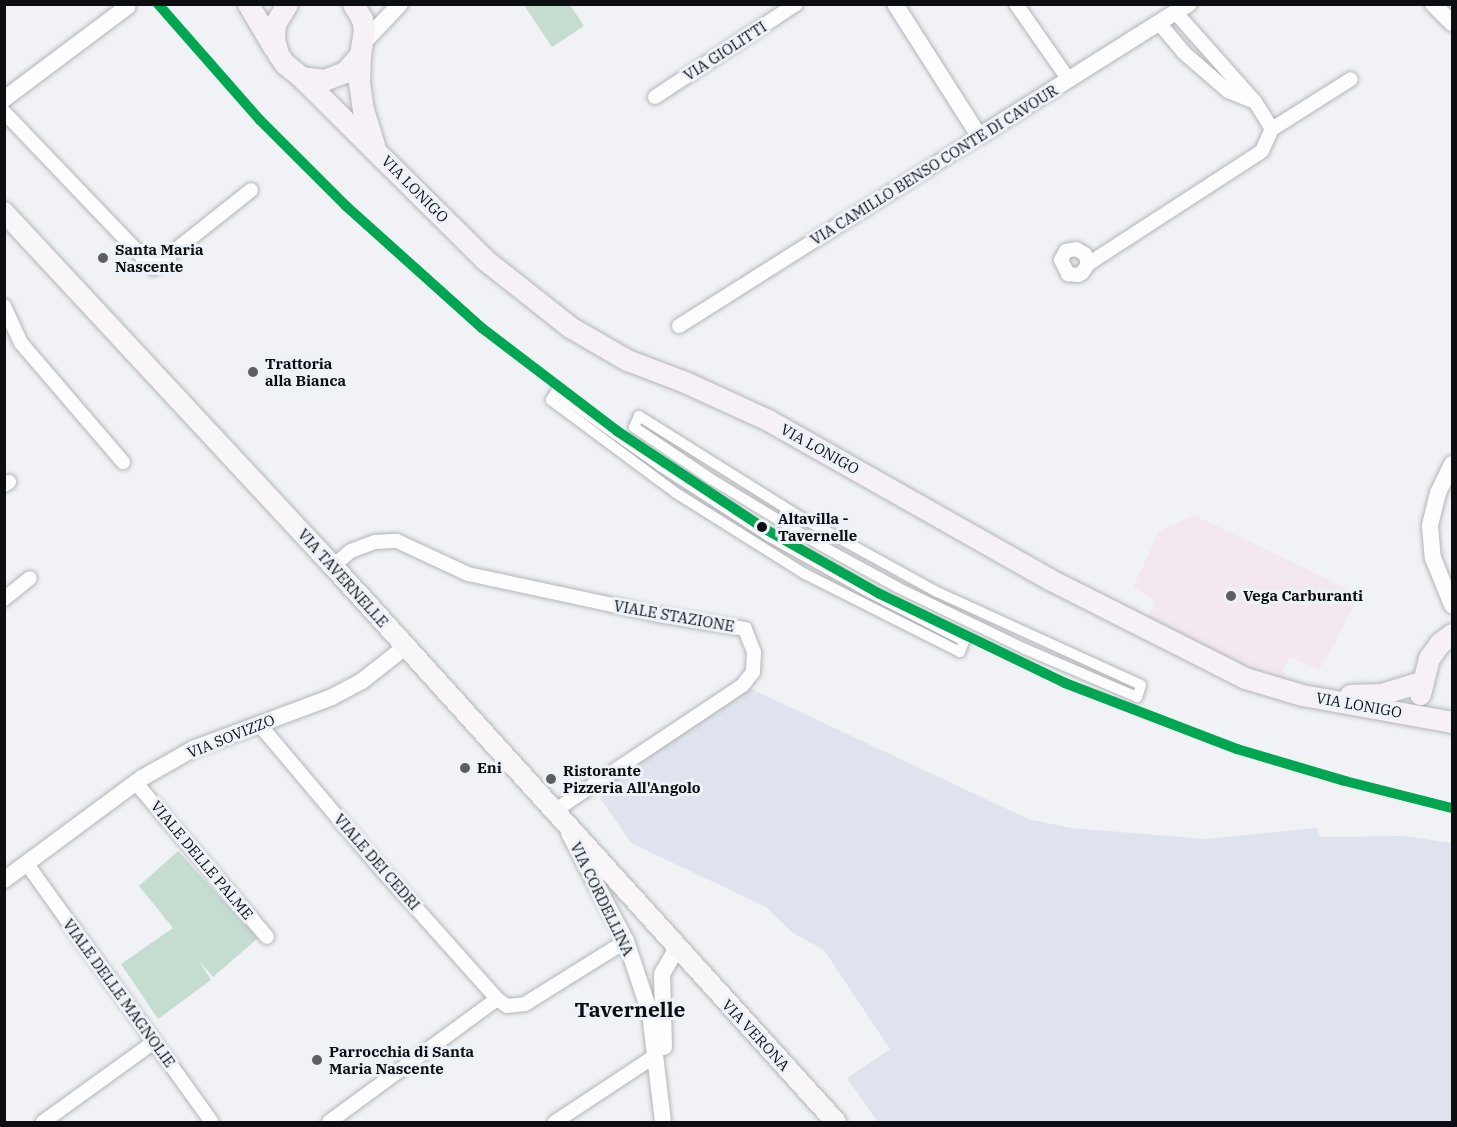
<!DOCTYPE html>
<style>
body{margin:0}
#map{position:relative;width:1457px;height:1127px;overflow:hidden;background:#f0f2f5;font-family:"IBM Plex Serif",serif}
div>[style]{position:absolute}
.commercial>*{inset:0;background:#f3e8f1}
.built>*{inset:0;background:#dfe3ed}
.green>*{inset:0;background:#c4ddd0}
.roads{filter:drop-shadow(0 0 2px #b4b5b8) drop-shadow(0 0 2px #b4b5b8)}
.pedestrian>*{height:10px;margin:-5px;padding:0 5px;transform-origin:5px;border-radius:5px;background:#fdfdfe}
.minor>*{height:14px;margin:-7px;padding:0 7px;transform-origin:7px;border-radius:7px;background:#fdfdfe}
.tertiary>*{height:16px;margin:-8px;padding:0 8px;transform-origin:8px;border-radius:8px;background:#fdfdfe}
.secondary>*{height:20px;margin:-10px;padding:0 10px;transform-origin:10px;border-radius:10px;background:#f9f6fa}
.primary>*{height:21px;margin:-10.5px;padding:0 10.5px;transform-origin:10.5px;border-radius:10.5px;background:#f6f0f7}
.rail-1>*{height:10px;margin:-5px;padding:0 5px;transform-origin:5px;border-radius:5px;background:#00a651}
.dots>*{width:16px;height:16px;translate:-50% -50%;box-sizing:border-box;border:3px solid #edf1f8;border-radius:50%}
span{translate:-50% -50%;white-space:nowrap;text-align:center;line-height:1.15;-webkit-text-stroke:6px #edf1f8;paint-order:stroke}
.street-label{font-size:15px;color:#0d0e11}
.poi-label{font-size:15px;color:#0d0e11;font-weight:700}
.left{translate:0 -50%;text-align:left}
.stop-label{font-size:15px;color:#0d0e11;font-weight:700}
.district-label{font-size:21px;color:#0d0e11;font-weight:700}
.frame{position:absolute;inset:0;border:6px solid #0d0e11;pointer-events:none}
</style>
<div id="map">
<div class="commercial">
<i style="clip-path:polygon(1194px 515px,1359px 594px,1331px 651px,1319px 670px,1290px 657px,1283px 670px,1288px 686px,1143px 621px,1152px 609px,1155px 600px,1133px 587px,1159px 531px)"></i>
</div>
<div class="built">
<i style="clip-path:polygon(743px 685px,1028px 819px,1071px 828px,1205px 839px,1317px 828px,1320px 837px,1403px 836px,1452px 843px,1452px 1122px,878px 1122px,847px 1078px,890px 1049px,824px 950px,793px 933px,766px 907px,631px 843px,597px 793px)"></i>
</div>
<div class="green">
<i style="clip-path:polygon(524px 5px,570px 5px,584px 26px,552px 47px)"></i>
<i style="clip-path:polygon(178px 851px,258px 938px,213px 977px,199px 961px,211px 980px,158px 1019px,121px 964px,173px 928px,139px 886px)"></i>
</div>
<div class="roads">
<div class="pedestrian">
<i style="left:556px;top:392px;width:128px;rotate:35.4deg"></i>
<i style="left:660px;top:466px;width:131px;rotate:32.8deg"></i>
<i style="left:770px;top:537px;width:107px;rotate:29.2deg"></i>
<i style="left:863px;top:589px;width:114px;rotate:27.2deg"></i>
<i style="left:964px;top:641px;width:12px;rotate:110deg"></i>
<i style="left:960px;top:652px;width:174px;rotate:-153.3deg"></i>
<i style="left:805px;top:574px;width:152px;rotate:-147.9deg"></i>
<i style="left:676px;top:493px;width:156px;rotate:-143.4deg"></i>
<i style="left:551px;top:400px;width:9px;rotate:-58deg"></i>
<i style="left:639px;top:416px;width:186px;rotate:32.1deg"></i>
<i style="left:797px;top:515px;width:158px;rotate:28.8deg"></i>
<i style="left:935px;top:591px;width:226px;rotate:24.5deg"></i>
<i style="left:1141px;top:685px;width:13px;rotate:108deg"></i>
<i style="left:1137px;top:697px;width:122px;rotate:-156.8deg"></i>
<i style="left:1025px;top:649px;width:142px;rotate:-154.2deg"></i>
<i style="left:897px;top:587px;width:88px;rotate:-151.4deg"></i>
<i style="left:820px;top:545px;width:127px;rotate:-148.8deg"></i>
<i style="left:711px;top:479px;width:93px;rotate:-146deg"></i>
<i style="left:634px;top:427px;width:12px;rotate:-66deg"></i>
</div>
<div class="minor">
<i style="left:1016px;top:4px;width:93px;rotate:55.1deg"></i>
<i style="left:1159px;top:23px;width:38px;rotate:50deg"></i>
<i style="left:1183px;top:52px;width:60px;rotate:40.9deg"></i>
<i style="left:1228px;top:91px;width:24px;rotate:22deg"></i>
<i style="left:655px;top:97px;width:169px;rotate:-33.4deg"></i>
<i style="left:4px;top:112px;width:216px;rotate:46.3deg"></i>
<i style="left:153px;top:268px;width:125px;rotate:-38.5deg"></i>
<i style="left:1272px;top:129px;width:93px;rotate:-32.3deg"></i>
<i style="left:1088px;top:264px;width:10px;rotate:-107deg"></i>
<i style="left:1085px;top:254px;width:10px;rotate:-151deg"></i>
<i style="left:1076px;top:249px;width:10px;rotate:169deg"></i>
<i style="left:1066px;top:251px;width:10px;rotate:119deg"></i>
<i style="left:1061px;top:260px;width:16px;rotate:63deg"></i>
<i style="left:1068px;top:274px;width:10px;rotate:6deg"></i>
<i style="left:1078px;top:275px;width:4px;rotate:-27deg"></i>
<i style="left:1082px;top:273px;width:11px;rotate:-56deg"></i>
<i style="left:1088px;top:264px;width:207px;rotate:-33deg"></i>
<i style="left:1262px;top:151px;width:24px;rotate:-66deg"></i>
<i style="left:1272px;top:129px;width:32px;rotate:-122deg"></i>
<i style="left:1255px;top:102px;width:119px;rotate:-131.6deg"></i>
<i style="left:4px;top:306px;width:41px;rotate:65.3deg"></i>
<i style="left:21px;top:343px;width:157px;rotate:49.4deg"></i>
<i style="left:679px;top:326px;width:355px;rotate:-32.3deg"></i>
<i style="left:4px;top:485px;width:6px;rotate:-31deg"></i>
<i style="left:333px;top:566px;width:23px;rotate:-40deg"></i>
<i style="left:351px;top:551px;width:26px;rotate:-21deg"></i>
<i style="left:375px;top:542px;width:22px;rotate:-3deg"></i>
<i style="left:397px;top:541px;width:78px;rotate:24.9deg"></i>
<i style="left:468px;top:574px;width:195px;rotate:12.1deg"></i>
<i style="left:659px;top:615px;width:87px;rotate:9.2deg"></i>
<i style="left:745px;top:629px;width:25px;rotate:69deg"></i>
<i style="left:754px;top:652px;width:20px;rotate:93deg"></i>
<i style="left:753px;top:672px;width:16px;rotate:128deg"></i>
<i style="left:743px;top:685px;width:227px;rotate:146.3deg"></i>
<i style="left:4px;top:599px;width:33px;rotate:-39deg"></i>
<i style="left:259px;top:724px;width:182px;rotate:49.9deg"></i>
<i style="left:376px;top:863px;width:182px;rotate:48.3deg"></i>
<i style="left:136px;top:783px;width:202px;rotate:49.6deg"></i>
<i style="left:27px;top:864px;width:317px;rotate:54.4deg"></i>
<i style="left:43px;top:1122px;width:137px;rotate:-35.8deg"></i>
<i style="left:329px;top:1122px;width:208px;rotate:-36.2deg"></i>
<i style="left:497px;top:999px;width:12px;rotate:35deg"></i>
<i style="left:507px;top:1006px;width:18px;rotate:-6deg"></i>
<i style="left:525px;top:1004px;width:119px;rotate:-32deg"></i>
<i style="left:555px;top:1122px;width:120px;rotate:-33.4deg"></i>
</div>
<div class="tertiary">
<i style="left:895px;top:4px;width:156px;rotate:57.5deg"></i>
<i style="left:979px;top:136px;width:248px;rotate:-32.2deg"></i>
<i style="left:1433px;top:4px;width:27px;rotate:45deg"></i>
<i style="left:364px;top:42px;width:52px;rotate:-46.5deg"></i>
<i style="left:4px;top:99px;width:154px;rotate:-36.8deg"></i>
<i style="left:1452px;top:464px;width:32px;rotate:116deg"></i>
<i style="left:1438px;top:493px;width:34px;rotate:104deg"></i>
<i style="left:1430px;top:526px;width:32px;rotate:85deg"></i>
<i style="left:1433px;top:558px;width:51px;rotate:68deg"></i>
<i style="left:569px;top:833px;width:122px;rotate:62.2deg"></i>
<i style="left:626px;top:941px;width:76px;rotate:71.6deg"></i>
<i style="left:650px;top:1013px;width:110px;rotate:83.2deg"></i>
<i style="left:4px;top:880px;width:172px;rotate:-36.5deg"></i>
<i style="left:142px;top:778px;width:59px;rotate:-29.6deg"></i>
<i style="left:193px;top:749px;width:148px;rotate:-20.5deg"></i>
<i style="left:332px;top:697px;width:34px;rotate:-28deg"></i>
<i style="left:362px;top:681px;width:55px;rotate:-38.3deg"></i>
<i style="left:664px;top:1047px;width:73px;rotate:-91.6deg"></i>
<i style="left:662px;top:974px;width:30px;rotate:-60deg"></i>
</div>
<div class="secondary">
<i style="left:4px;top:212px;width:483px;rotate:47.1deg"></i>
<i style="left:333px;top:566px;width:750px;rotate:47.87deg"></i>
</div>
<div class="primary">
<i style="left:248px;top:4px;width:51px;rotate:59.4deg"></i>
<i style="left:287px;top:4px;width:23px;rotate:121deg"></i>
<i style="left:275px;top:24px;width:15px;rotate:94deg"></i>
<i style="left:274px;top:39px;width:16px;rotate:75deg"></i>
<i style="left:278px;top:54px;width:11px;rotate:56deg"></i>
<i style="left:284px;top:63px;width:22px;rotate:39deg"></i>
<i style="left:301px;top:77px;width:23px;rotate:7deg"></i>
<i style="left:324px;top:80px;width:22px;rotate:-21deg"></i>
<i style="left:345px;top:72px;width:23px;rotate:-49deg"></i>
<i style="left:360px;top:55px;width:25px;rotate:-81deg"></i>
<i style="left:364px;top:30px;width:11px;rotate:-100deg"></i>
<i style="left:362px;top:19px;width:17px;rotate:-121deg"></i>
<i style="left:360px;top:55px;width:27px;rotate:92deg"></i>
<i style="left:359px;top:82px;width:27px;rotate:82deg"></i>
<i style="left:363px;top:109px;width:39px;rotate:73deg"></i>
<i style="left:301px;top:77px;width:258px;rotate:44.8deg"></i>
<i style="left:484px;top:259px;width:110px;rotate:38.3deg"></i>
<i style="left:570px;top:327px;width:66px;rotate:30.1deg"></i>
<i style="left:627px;top:360px;width:62px;rotate:20.8deg"></i>
<i style="left:685px;top:382px;width:91px;rotate:24.6deg"></i>
<i style="left:768px;top:420px;width:323px;rotate:29.5deg"></i>
<i style="left:1049px;top:579px;width:220px;rotate:26.8deg"></i>
<i style="left:1245px;top:678px;width:59px;rotate:16.6deg"></i>
<i style="left:1302px;top:695px;width:152px;rotate:10.2deg"></i>
<i style="left:1420px;top:694px;width:37px;rotate:-76deg"></i>
<i style="left:1429px;top:658px;width:19px;rotate:-54deg"></i>
<i style="left:1440px;top:643px;width:15px;rotate:-37deg"></i>
<i style="left:1350px;top:695px;width:31px;rotate:-2deg"></i>
<i style="left:1381px;top:694px;width:42px;rotate:-16.7deg"></i>
</div>
</div>
<div class="rail-1">
<i style="left:158px;top:4px;width:154px;rotate:48.7deg"></i>
<i style="left:260px;top:120px;width:122px;rotate:45deg"></i>
<i style="left:346px;top:206px;width:183px;rotate:41.9deg"></i>
<i style="left:482px;top:328px;width:170px;rotate:37.3deg"></i>
<i style="left:617px;top:431px;width:178px;rotate:33.5deg"></i>
<i style="left:765px;top:529px;width:132px;rotate:29.5deg"></i>
<i style="left:880px;top:594px;width:205px;rotate:25.7deg"></i>
<i style="left:1065px;top:683px;width:184px;rotate:21deg"></i>
<i style="left:1237px;top:749px;width:113px;rotate:16.5deg"></i>
<i style="left:1345px;top:781px;width:110px;rotate:14.2deg"></i>
</div>
<div class="dots">
<i style="left:103px;top:258px;background:#5c5e61"></i>
<i style="left:253px;top:372px;background:#5c5e61"></i>
<i style="left:762px;top:527px;background:#0d0e11"></i>
<i style="left:1231px;top:596px;background:#5c5e61"></i>
<i style="left:465px;top:768px;background:#5c5e61"></i>
<i style="left:551px;top:779px;background:#5c5e61"></i>
<i style="left:317px;top:1060px;background:#5c5e61"></i>
</div>
<div class="street-label">
<span style="left:725px;top:51px;rotate:-33deg">VIA GIOLITTI</span>
<span style="left:934px;top:165px;rotate:-32deg">VIA CAMILLO BENSO CONTE DI CAVOUR</span>
<span style="left:415px;top:189px;rotate:45deg">VIA LONIGO</span>
<span style="left:820px;top:449px;rotate:29deg">VIA LONIGO</span>
<span style="left:343px;top:578px;rotate:48deg">VIA TAVERNELLE</span>
<span style="left:674px;top:616px;rotate:10deg">VIALE STAZIONE</span>
<span style="left:1359px;top:705px;rotate:10deg">VIA LONIGO</span>
<span style="left:231px;top:736px;rotate:-22deg">VIA SOVIZZO</span>
<span style="left:202px;top:860px;rotate:50deg">VIALE DELLE PALME</span>
<span style="left:377px;top:862px;rotate:49deg">VIALE DEI CEDRI</span>
<span style="left:602px;top:899px;rotate:64deg">VIA CORDELLINA</span>
<span style="left:119px;top:993px;rotate:54deg">VIALE DELLE MAGNOLIE</span>
<span style="left:756px;top:1035px;rotate:47deg">VIA VERONA</span>
</div>
<div class="poi-label">
<span class="left" style="left:115px;top:258px">Santa Maria<br>Nascente</span>
<span class="left" style="left:265px;top:372px">Trattoria<br>alla Bianca</span>
<span class="left" style="left:1243px;top:596px">Vega Carburanti</span>
<span class="left" style="left:477px;top:768px">Eni</span>
<span class="left" style="left:563px;top:779px">Ristorante<br>Pizzeria All'Angolo</span>
<span class="left" style="left:329px;top:1060px">Parrocchia di Santa<br>Maria Nascente</span>
</div>
<div class="stop-label">
<span class="left" style="left:778px;top:527px">Altavilla -<br>Tavernelle</span>
</div>
<div class="district-label">
<span style="left:630px;top:1009px">Tavernelle</span>
</div>
<div class="frame"></div>
</div>
